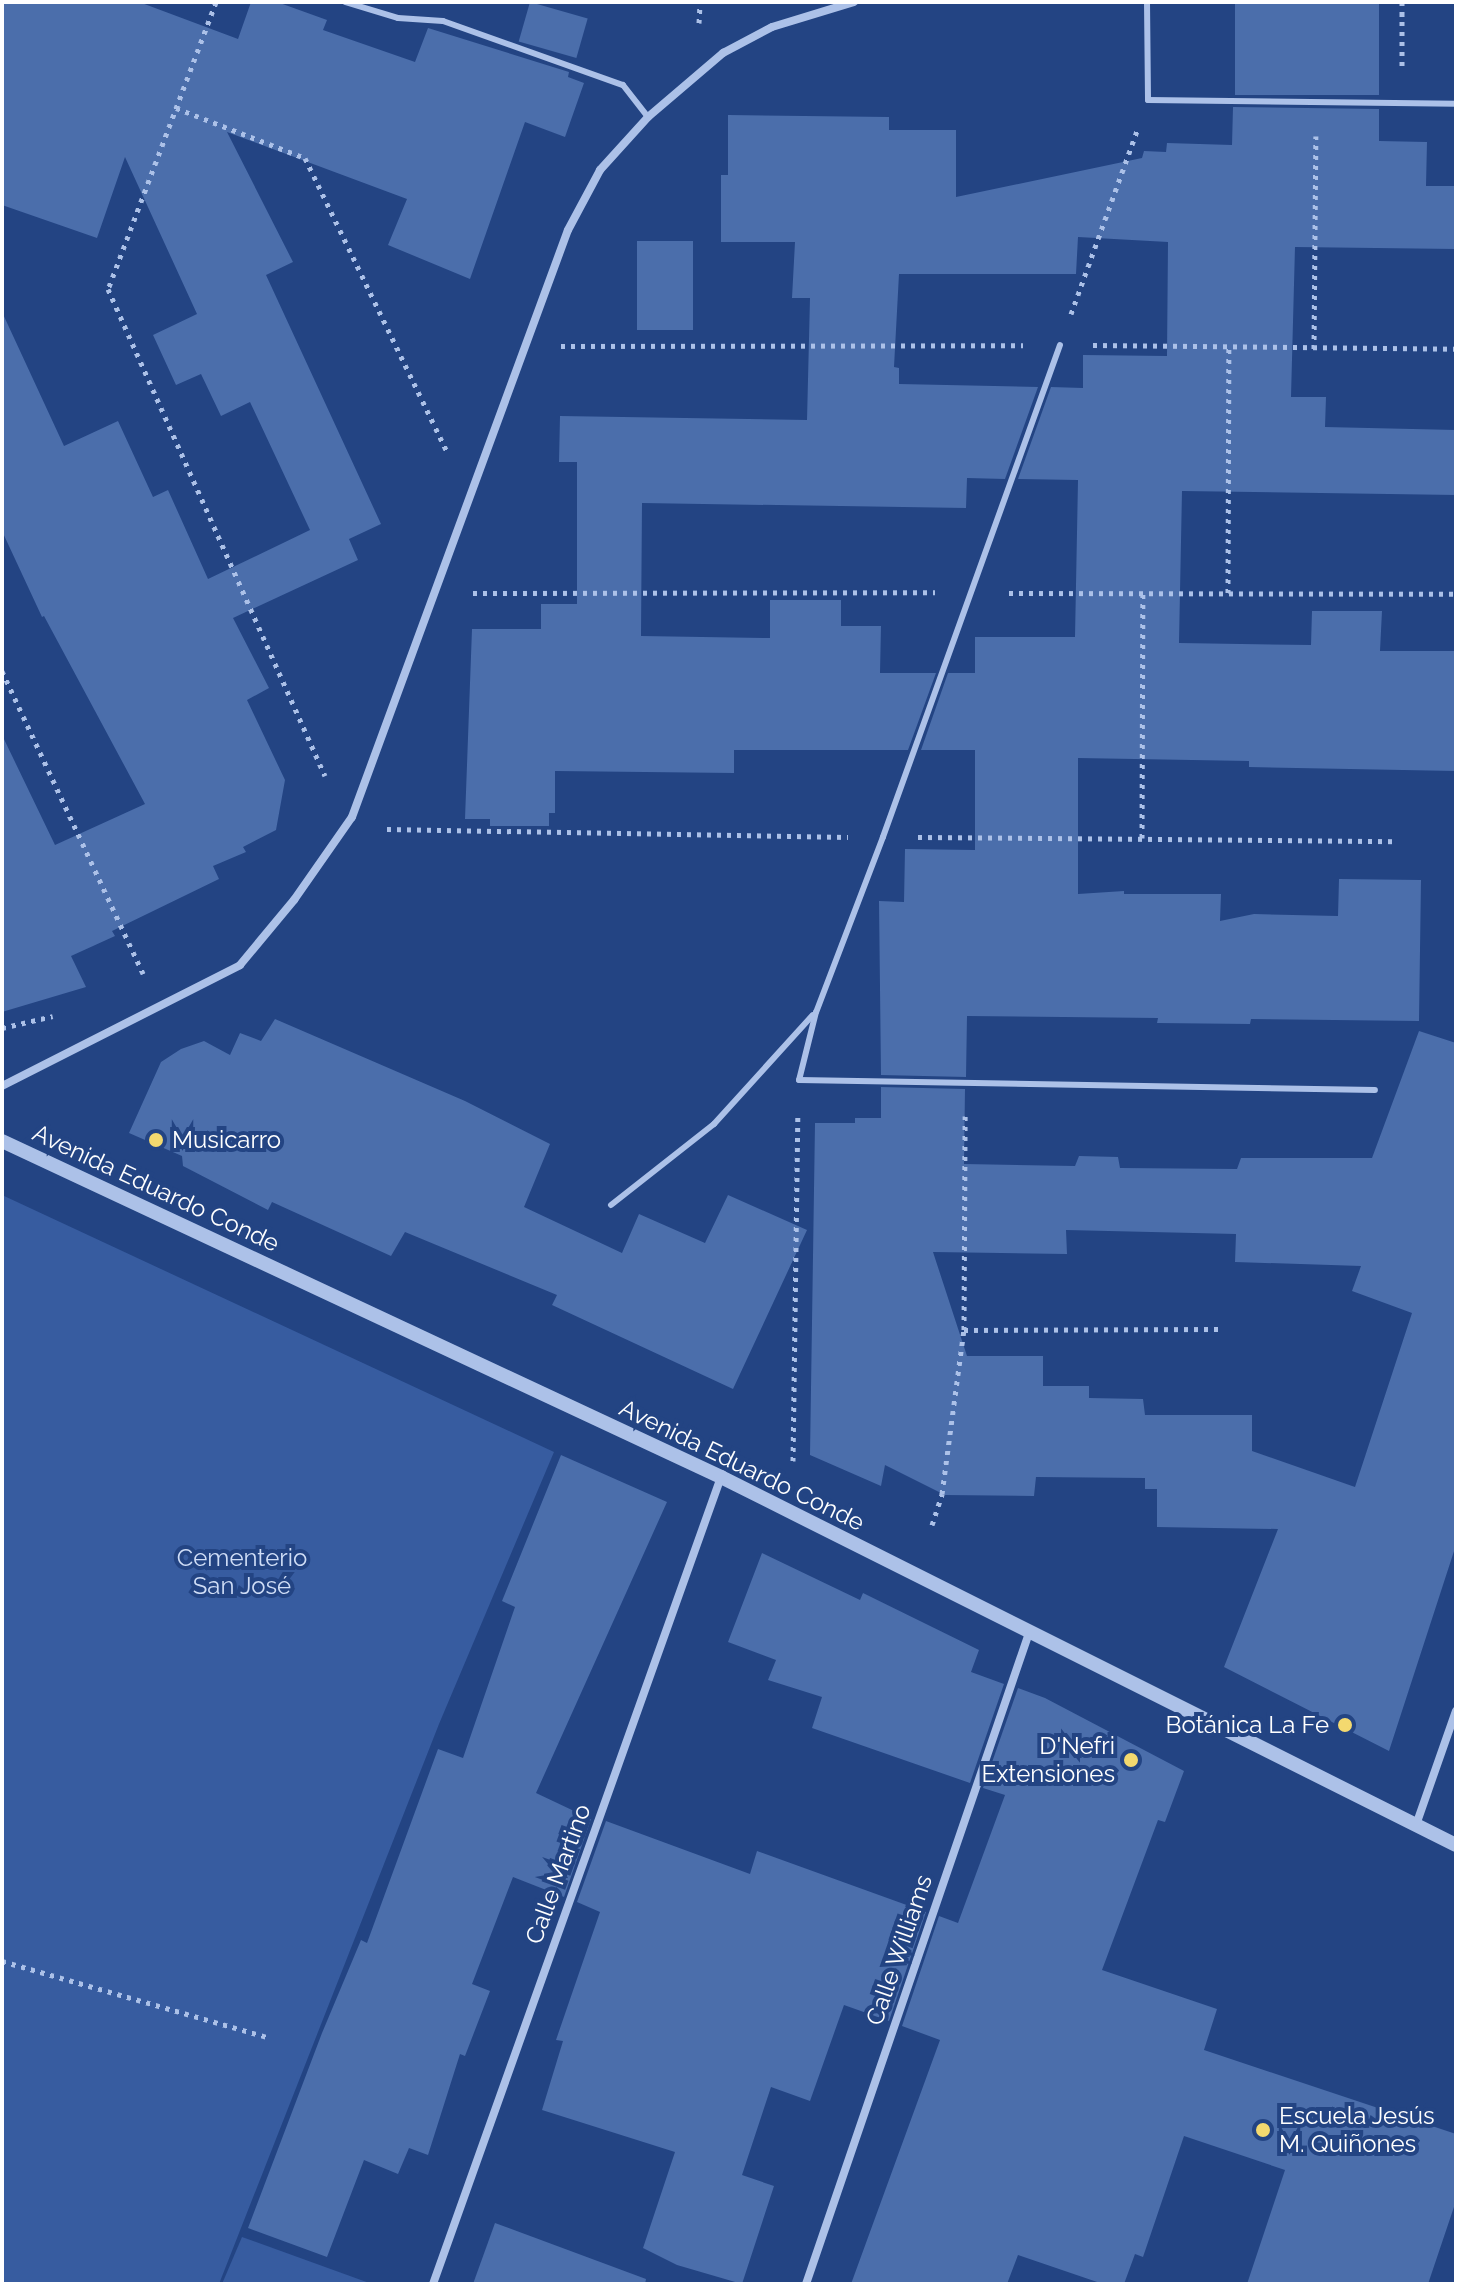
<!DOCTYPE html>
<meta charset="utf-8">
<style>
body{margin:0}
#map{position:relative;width:1458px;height:2286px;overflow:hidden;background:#234483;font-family:Raleway,sans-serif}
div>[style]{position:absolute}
.green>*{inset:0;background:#375ca0}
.building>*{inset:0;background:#4b6eab;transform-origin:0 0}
.path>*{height:5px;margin-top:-2.5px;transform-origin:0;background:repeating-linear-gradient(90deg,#acc1e8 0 4px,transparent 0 10px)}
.service>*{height:6px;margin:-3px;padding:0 3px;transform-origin:3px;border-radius:3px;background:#acc1e8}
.minor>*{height:8px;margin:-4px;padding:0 4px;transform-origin:4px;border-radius:4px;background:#acc1e8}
.tertiary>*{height:14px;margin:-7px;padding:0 7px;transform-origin:7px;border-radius:7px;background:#acc1e8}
.dots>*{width:22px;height:22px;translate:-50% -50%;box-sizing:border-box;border:4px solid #234483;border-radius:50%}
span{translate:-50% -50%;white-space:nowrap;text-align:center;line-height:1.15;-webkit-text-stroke:8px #234483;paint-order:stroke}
.poi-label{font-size:24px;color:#fff}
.left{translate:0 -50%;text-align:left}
.right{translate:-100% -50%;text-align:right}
.street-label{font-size:24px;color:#fff}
.park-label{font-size:24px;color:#cfddf6}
.frame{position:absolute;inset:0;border:4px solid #fff;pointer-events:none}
</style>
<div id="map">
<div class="green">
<i style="clip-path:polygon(2px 1195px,554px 1452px,439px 1724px,219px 2284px,2px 2284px)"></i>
<i style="clip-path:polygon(242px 2237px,372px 2284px,222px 2284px)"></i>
</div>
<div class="building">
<i style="clip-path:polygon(2px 2px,139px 2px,238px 39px,251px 2px,277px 2px,327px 20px,323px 30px,415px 62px,428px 28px,569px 72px,568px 77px,584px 83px,565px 137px,525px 122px,470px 279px,388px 245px,407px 199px,227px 132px,293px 262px,266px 275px,381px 524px,349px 539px,358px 560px,233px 618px,269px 688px,247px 700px,285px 780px,276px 830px,243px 847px,246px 852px,213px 866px,219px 879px,112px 931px,115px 936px,71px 956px,86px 987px,2px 1012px,2px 735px,55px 845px,145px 804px,44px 616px,42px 617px,2px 531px,2px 312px,64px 446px,118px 421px,153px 497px,168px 490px,208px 579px,310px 530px,250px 402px,221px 416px,201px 374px,176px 385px,153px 335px,197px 314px,125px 157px,97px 238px,2px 205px)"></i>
<i style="left:530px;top:2px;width:60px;height:41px;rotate:16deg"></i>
<i style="left:1235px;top:2px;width:144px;height:93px"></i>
<i style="clip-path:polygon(1233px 107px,1379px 109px,1379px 141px,1427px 142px,1426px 186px,1456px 186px,1456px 249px,1295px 247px,1291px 397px,1326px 397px,1325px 427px,1456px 430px,1456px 495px,1182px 491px,1179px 643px,1311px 645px,1312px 611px,1382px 611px,1380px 651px,1456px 651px,1456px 771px,1249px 767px,1249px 761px,1078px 758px,1078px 894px,1124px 891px,1124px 894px,1221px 894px,1220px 921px,1254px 914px,1338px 916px,1339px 879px,1421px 880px,1419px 1021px,1251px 1019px,1250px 1024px,1157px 1023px,1158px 1018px,967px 1016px,966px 1077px,881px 1075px,879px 901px,904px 902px,905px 849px,975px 850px,975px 750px,921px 750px,948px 673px,975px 673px,975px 637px,1075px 637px,1078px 480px,1018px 479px,1051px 387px,1083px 388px,1083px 355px,1167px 356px,1168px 242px,1078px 237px,1076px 274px,899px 274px,894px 367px,899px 368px,899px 384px,1038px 387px,1005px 479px,967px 478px,966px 508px,642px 503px,641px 636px,770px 638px,770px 600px,841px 600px,841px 626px,881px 626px,880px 673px,936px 673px,908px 750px,734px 750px,734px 773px,555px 771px,555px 813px,549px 813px,549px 826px,490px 826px,490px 819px,465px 819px,472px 629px,541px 629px,541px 604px,577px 604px,577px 462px,559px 462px,560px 416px,807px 420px,810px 298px,792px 298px,795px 242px,721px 242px,721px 175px,728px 175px,728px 115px,889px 117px,889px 130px,956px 130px,956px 197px,1142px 158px,1144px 151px,1166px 152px,1167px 143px,1232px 145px)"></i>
<i style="left:637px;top:241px;width:56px;height:89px"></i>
<i style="clip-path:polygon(275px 1019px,465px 1101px,550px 1144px,524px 1207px,622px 1253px,639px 1214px,705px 1243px,728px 1195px,807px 1230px,733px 1389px,552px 1305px,557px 1295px,405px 1232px,391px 1256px,272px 1202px,268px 1210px,183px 1166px,182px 1156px,129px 1133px,161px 1062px,181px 1049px,204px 1041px,230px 1055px,240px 1033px,261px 1041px)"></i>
<i style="clip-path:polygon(evenodd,1419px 1031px,1456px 1043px,1456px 1545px,1389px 1751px,1224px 1667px,1278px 1529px,1157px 1527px,1157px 1489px,1145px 1489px,1145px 1478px,1036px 1477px,1034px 1496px,945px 1495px,885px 1465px,881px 1486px,810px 1455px,815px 1123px,855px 1123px,855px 1118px,881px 1118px,881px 1087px,965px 1089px,964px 1164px,1075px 1166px,1079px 1156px,1118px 1157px,1120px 1168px,1237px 1169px,1241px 1158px,1372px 1158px,1419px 1031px,1066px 1230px,1236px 1234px,1235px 1262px,1361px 1266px,1352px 1291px,1412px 1313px,1355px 1487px,1252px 1451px,1252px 1415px,1145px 1415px,1143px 1399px,1089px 1398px,1089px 1386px,1043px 1386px,1043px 1356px,967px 1356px,933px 1252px,1067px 1254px,1066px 1230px)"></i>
<i style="clip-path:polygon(561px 1455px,667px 1502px,536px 1793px,591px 1819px,564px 1897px,513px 1877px,472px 1984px,490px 1991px,465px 2056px,460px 2054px,428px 2155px,409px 2148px,398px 2174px,364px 2160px,327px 2257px,248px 2228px,322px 2033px,361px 1940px,367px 1943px,438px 1749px,463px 1758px,515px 1607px,502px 1601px)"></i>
<i style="clip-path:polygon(762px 1553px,860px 1600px,863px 1593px,979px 1650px,971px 1672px,1004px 1684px,970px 1783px,812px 1728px,822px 1697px,768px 1680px,776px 1660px,728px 1642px)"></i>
<i style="clip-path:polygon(1018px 1688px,1045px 1698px,1184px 1771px,1165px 1822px,1158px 1820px,1102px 1970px,1217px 2009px,1204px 2050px,1456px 2134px,1456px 2201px,1428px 2284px,1247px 2284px,1285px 2170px,1184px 2136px,1143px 2257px,1135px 2254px,1124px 2284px,1103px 2284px,1018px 2255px,1007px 2284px,851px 2284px,940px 2040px,902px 2026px,939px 1916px,958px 1923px,1005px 1795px,983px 1788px)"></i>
<i style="clip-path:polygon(606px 1821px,750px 1874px,757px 1851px,926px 1912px,889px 2021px,844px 2005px,810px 2101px,771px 2087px,742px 2175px,774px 2186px,742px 2284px,677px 2265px,643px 2248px,675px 2152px,542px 2110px,563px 2041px,556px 2040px,600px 1912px,577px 1902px)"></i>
<i style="clip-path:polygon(495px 2223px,646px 2279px,645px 2284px,473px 2284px)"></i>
</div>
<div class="path">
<i style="left:216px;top:2px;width:307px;rotate:110.6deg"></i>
<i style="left:108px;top:289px;width:533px;rotate:65.98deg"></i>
<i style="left:1402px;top:2px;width:67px;rotate:90deg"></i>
<i style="left:699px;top:23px;width:21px;rotate:-87deg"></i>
<i style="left:176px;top:108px;width:138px;rotate:21.2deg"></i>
<i style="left:305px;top:158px;width:329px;rotate:64.2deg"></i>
<i style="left:1071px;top:314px;width:195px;rotate:-70.2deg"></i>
<i style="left:1093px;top:345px;width:363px;rotate:0.6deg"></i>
<i style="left:561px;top:346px;width:462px;rotate:-0.1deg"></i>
<i style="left:1314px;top:349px;width:213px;rotate:-89.5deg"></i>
<i style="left:473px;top:593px;width:462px;rotate:-0.1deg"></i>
<i style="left:1009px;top:593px;width:447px;rotate:0.1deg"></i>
<i style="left:1228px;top:593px;width:246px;rotate:-89.8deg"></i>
<i style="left:2px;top:671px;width:334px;rotate:65deg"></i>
<i style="left:387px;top:829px;width:461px;rotate:1deg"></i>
<i style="left:918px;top:837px;width:479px;rotate:0.5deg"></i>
<i style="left:1142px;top:838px;width:245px;rotate:-89.8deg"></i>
<i style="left:2px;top:1028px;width:52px;rotate:-13.2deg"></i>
<i style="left:964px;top:1330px;width:254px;rotate:-0.2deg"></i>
<i style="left:793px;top:1461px;width:348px;rotate:-89.2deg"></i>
<i style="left:932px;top:1525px;width:33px;rotate:-72deg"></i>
<i style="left:942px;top:1494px;width:165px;rotate:-82.4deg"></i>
<i style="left:964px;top:1330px;width:214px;rotate:-89.7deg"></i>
<i style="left:2px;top:1961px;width:276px;rotate:16deg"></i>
</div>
<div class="service">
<i style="left:345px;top:2px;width:55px;rotate:16.8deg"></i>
<i style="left:398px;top:18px;width:45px;rotate:3.8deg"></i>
<i style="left:443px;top:21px;width:191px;rotate:19.6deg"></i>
<i style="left:623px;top:85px;width:41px;rotate:52deg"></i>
<i style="left:1147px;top:2px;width:98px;rotate:89.4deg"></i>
<i style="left:1148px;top:100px;width:308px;rotate:0.7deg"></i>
<i style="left:1060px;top:345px;width:523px;rotate:109.79deg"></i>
<i style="left:883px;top:837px;width:187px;rotate:110.9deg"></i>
<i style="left:816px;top:1012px;width:70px;rotate:104deg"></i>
<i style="left:799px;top:1080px;width:576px;rotate:0.99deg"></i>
<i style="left:611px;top:1205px;width:131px;rotate:-38.2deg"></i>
<i style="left:714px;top:1124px;width:147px;rotate:-47.8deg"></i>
</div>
<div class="minor">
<i style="left:2px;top:1086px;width:267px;rotate:-26.9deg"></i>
<i style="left:240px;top:965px;width:85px;rotate:-50.3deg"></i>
<i style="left:294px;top:900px;width:101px;rotate:-55.1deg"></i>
<i style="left:352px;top:817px;width:625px;rotate:-69.8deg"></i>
<i style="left:568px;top:230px;width:68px;rotate:-61.9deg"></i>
<i style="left:600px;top:170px;width:72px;rotate:-47.8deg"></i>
<i style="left:648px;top:117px;width:99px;rotate:-40.5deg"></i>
<i style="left:723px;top:53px;width:55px;rotate:-28deg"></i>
<i style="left:772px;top:27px;width:86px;rotate:-17deg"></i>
<i style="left:1416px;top:1825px;width:121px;rotate:-70.7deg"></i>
<i style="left:433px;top:2284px;width:857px;rotate:-70.36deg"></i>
<i style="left:806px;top:2284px;width:691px;rotate:-71.09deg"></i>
</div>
<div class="tertiary">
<i style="left:2px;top:1141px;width:794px;rotate:25.05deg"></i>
<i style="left:721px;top:1477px;width:822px;rotate:26.6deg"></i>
</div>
<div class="dots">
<i style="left:156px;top:1140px;background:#f3d96f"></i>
<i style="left:1345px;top:1725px;background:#f3d96f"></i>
<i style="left:1131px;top:1760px;background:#f3d96f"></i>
<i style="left:1263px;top:2130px;background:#f3d96f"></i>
</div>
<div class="poi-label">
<span class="left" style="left:172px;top:1140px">Musicarro</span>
<span class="right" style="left:1329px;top:1725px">Botánica La Fe</span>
<span class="right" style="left:1115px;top:1760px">D'Nefri<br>Extensiones</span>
<span class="left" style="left:1279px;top:2130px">Escuela Jesús<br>M. Quiñones</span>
</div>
<div class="street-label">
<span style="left:156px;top:1188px;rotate:25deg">Avenida Eduardo Conde</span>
<span style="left:742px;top:1465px;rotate:26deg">Avenida Eduardo Conde</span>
<span style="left:558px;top:1874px;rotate:-70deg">Calle Martino</span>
<span style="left:899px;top:1950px;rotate:-71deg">Calle Williams</span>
</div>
<div class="park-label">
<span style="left:242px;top:1572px">Cementerio<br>San José</span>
</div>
<div class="frame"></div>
</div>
